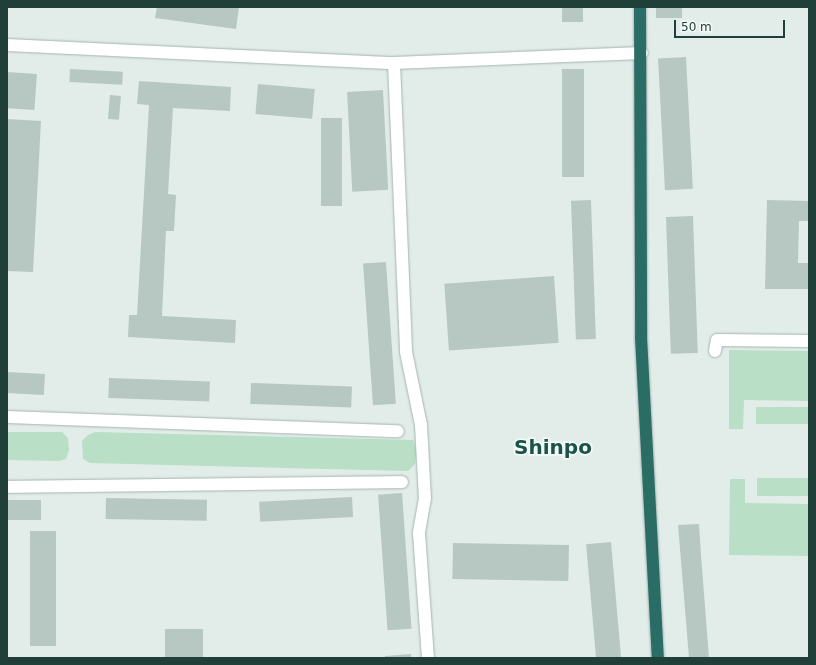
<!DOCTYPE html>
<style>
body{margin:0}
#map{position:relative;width:816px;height:665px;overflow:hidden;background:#e2ede9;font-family:"DejaVu Sans",sans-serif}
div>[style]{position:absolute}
.green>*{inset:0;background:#b9dfc6;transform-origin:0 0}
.building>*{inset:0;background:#b7c8c2;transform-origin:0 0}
.roads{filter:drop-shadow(0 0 1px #a4b5b1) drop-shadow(0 0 1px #a4b5b1)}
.street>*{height:12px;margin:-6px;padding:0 6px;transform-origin:6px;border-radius:6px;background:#fff}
.secondary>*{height:12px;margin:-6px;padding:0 6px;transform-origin:6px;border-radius:6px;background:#fff}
.highway>*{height:12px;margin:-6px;padding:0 6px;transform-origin:6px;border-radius:6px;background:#2a6d65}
span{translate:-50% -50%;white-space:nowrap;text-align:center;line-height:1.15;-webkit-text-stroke:3.5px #f2f9f6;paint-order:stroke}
.town-label{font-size:20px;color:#1b5249;font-weight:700}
.frame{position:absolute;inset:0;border:8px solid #203f39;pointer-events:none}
.scale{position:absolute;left:674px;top:20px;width:111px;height:18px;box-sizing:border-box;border:2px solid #203f39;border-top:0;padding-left:5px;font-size:12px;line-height:14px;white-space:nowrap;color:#203f39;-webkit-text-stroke:3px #f2f9f6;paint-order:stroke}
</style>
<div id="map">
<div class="green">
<i style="clip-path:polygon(729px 350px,809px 351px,809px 401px,744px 400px,743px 429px,729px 429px)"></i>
<i style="left:756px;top:407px;width:53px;height:17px"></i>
<i style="clip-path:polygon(7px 432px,62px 432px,68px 438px,69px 450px,66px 459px,59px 461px,7px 460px)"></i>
<i style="clip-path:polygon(95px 432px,413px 440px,417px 451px,415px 464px,408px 471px,90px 463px,83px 459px,82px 441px,88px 435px)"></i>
<i style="left:757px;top:478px;width:52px;height:18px"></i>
<i style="clip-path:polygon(730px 479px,745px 479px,745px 503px,809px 504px,809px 556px,729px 555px)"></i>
</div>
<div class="building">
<i style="clip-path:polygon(157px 7px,239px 7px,236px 29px,155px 18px)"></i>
<i style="left:562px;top:7px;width:21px;height:15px"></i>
<i style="left:656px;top:7px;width:26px;height:11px"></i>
<i style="left:686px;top:57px;width:132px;height:28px;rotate:87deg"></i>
<i style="left:70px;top:69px;width:53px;height:13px;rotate:3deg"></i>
<i style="left:562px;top:69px;width:22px;height:108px"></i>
<i style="left:7px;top:72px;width:30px;height:36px;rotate:4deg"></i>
<i style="clip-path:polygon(139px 81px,231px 87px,230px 111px,173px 108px,168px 194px,176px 195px,174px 231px,166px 231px,162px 316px,236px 320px,235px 343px,128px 337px,129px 315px,137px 315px,149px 105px,137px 104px)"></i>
<i style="left:258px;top:84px;width:57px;height:30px;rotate:5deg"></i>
<i style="left:383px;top:90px;width:100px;height:36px;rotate:87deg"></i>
<i style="left:110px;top:95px;width:11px;height:24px;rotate:5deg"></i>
<i style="left:321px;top:118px;width:21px;height:88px"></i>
<i style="clip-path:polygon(7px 119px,41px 121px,33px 272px,7px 271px)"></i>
<i style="left:591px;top:200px;width:139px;height:20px;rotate:88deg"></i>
<i style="clip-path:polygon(767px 200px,809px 201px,809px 221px,799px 221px,798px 263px,809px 263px,809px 289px,765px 289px)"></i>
<i style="left:693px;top:216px;width:137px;height:27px;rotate:88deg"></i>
<i style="left:386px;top:262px;width:142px;height:23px;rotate:86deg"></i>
<i style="left:554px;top:276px;width:67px;height:110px;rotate:86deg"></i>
<i style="left:7px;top:372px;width:38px;height:21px;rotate:3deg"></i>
<i style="left:109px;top:378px;width:101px;height:20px;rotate:2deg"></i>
<i style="left:251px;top:383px;width:101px;height:21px;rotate:2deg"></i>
<i style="left:402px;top:493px;width:136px;height:24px;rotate:86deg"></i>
<i style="left:352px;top:497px;width:20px;height:93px;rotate:87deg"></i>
<i style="left:106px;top:498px;width:101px;height:21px;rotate:1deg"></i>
<i style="left:7px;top:500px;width:34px;height:20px"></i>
<i style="clip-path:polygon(699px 524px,701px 555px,709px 658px,689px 658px,678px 525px)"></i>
<i style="left:30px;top:531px;width:26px;height:115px"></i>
<i style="left:611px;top:542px;width:117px;height:25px;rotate:85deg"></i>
<i style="left:453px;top:543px;width:116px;height:36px;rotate:1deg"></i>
<i style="left:165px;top:629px;width:38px;height:29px"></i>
<i style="clip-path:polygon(411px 654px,411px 658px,385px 658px,385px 656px)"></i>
</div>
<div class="roads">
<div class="street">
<i style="left:394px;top:63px;width:289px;rotate:87.6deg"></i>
<i style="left:406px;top:352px;width:75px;rotate:78.4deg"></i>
<i style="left:421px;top:425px;width:73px;rotate:86.9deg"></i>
<i style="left:425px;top:498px;width:36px;rotate:100deg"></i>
<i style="left:419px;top:533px;width:125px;rotate:85.9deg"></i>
<i style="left:715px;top:351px;width:11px;rotate:-80deg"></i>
<i style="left:717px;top:340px;width:92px;rotate:0.6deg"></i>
<i style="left:7px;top:417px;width:391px;rotate:2.1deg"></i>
<i style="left:7px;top:487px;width:395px;rotate:-0.7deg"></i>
</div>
<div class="secondary">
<i style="left:7px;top:45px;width:387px;rotate:2.7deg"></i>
<i style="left:394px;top:63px;width:248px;rotate:-2.3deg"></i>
</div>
<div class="highway">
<i style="left:640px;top:7px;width:330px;rotate:89.8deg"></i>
<i style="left:641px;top:337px;width:321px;rotate:87deg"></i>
</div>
</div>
<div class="town-label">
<span style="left:553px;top:447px">Shinpo</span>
</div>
<div class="frame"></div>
<div class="scale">50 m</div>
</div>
